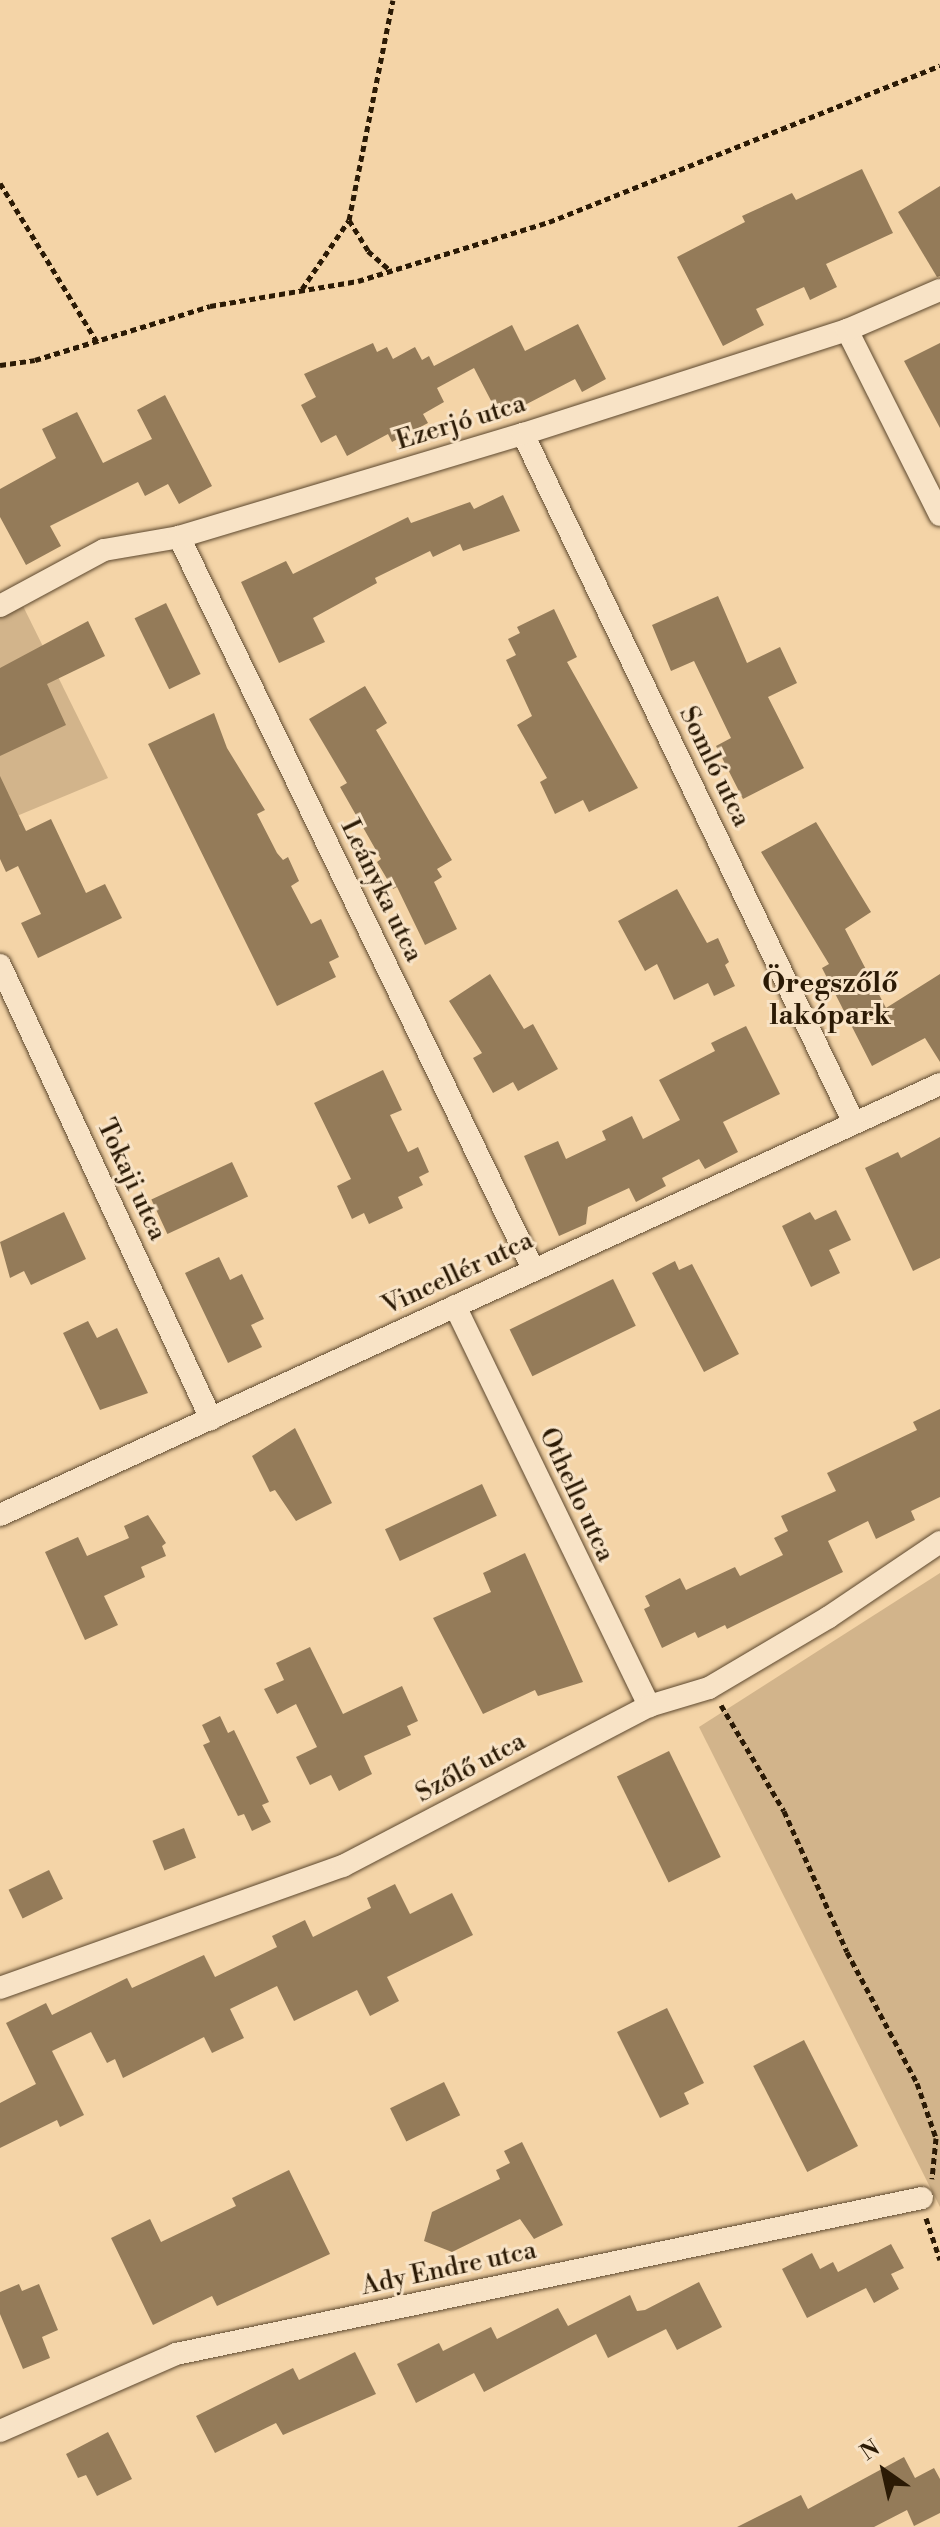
<!DOCTYPE html>
<meta charset="utf-8">
<style>
body{margin:0}
#map{position:relative;width:940px;height:2527px;overflow:hidden;background:#f4d4a7;font-family:"Libre Bodoni",serif}
div>[style]{position:absolute}
.green>*{inset:0;background:#d2b48b}
.building>*{inset:0;background:#947b59;transform-origin:0 0}
.path>*{height:5px;margin-top:-2.5px;transform-origin:0;background:repeating-linear-gradient(90deg,#2b1a05 0 6px,transparent 0 10px)}
.roads{filter:drop-shadow(0 0 2px #5d482e) drop-shadow(0 0 2px #5d482e)}
.minor>*{height:22px;margin:-11px;padding:0 11px;transform-origin:11px;border-radius:11px;background:#f8e3c6}
span{translate:-50% -50%;white-space:nowrap;text-align:center;line-height:1.15;-webkit-text-stroke:6px #f8e3c6;paint-order:stroke}
.street-label{font-size:26px;color:#2b1a05}
.neighbourhood-label{font-size:28px;color:#2b1a05;font-weight:700}
.north{position:absolute;left:844px;top:2431px;width:80px;height:80px;-webkit-text-stroke:6px #f8e3c6;paint-order:stroke;rotate:326deg;font-size:22px;font-weight:700;line-height:32px;text-align:center;color:#2b1a05}
.north::after{content:'';display:block;margin:auto;width:28px;height:36px;background:#2b1a05;clip-path:polygon(50% 0,100% 100%,50% 72%,0 100%)}
</style>
<div id="map">
<div class="green">
<i style="clip-path:polygon(23px 606px,108px 778px,0 823px,0 617px)"></i>
<i style="clip-path:polygon(940px 1573px,940px 2207px,699px 1727px)"></i>
</div>
<div class="building">
<i style="clip-path:polygon(862px 169px,893px 233px,826px 264px,837px 287px,810px 300px,804px 287px,756px 309px,764px 325px,723px 346px,677px 257px,745px 222px,742px 216px,792px 193px,796px 200px)"></i>
<i style="clip-path:polygon(940px 186px,940px 276px,937px 277px,898px 212px)"></i>
<i style="clip-path:polygon(578px 324px,606px 379px,582px 392px,575px 379px,500px 418px,474px 368px,437px 388px,444px 402px,423px 414px,428px 423px,392px 442px,388px 434px,347px 456px,336px 435px,321px 443px,301px 405px,316px 397px,304px 374px,373px 343px,377px 352px,387px 347px,393px 359px,415px 347px,422px 360px,429px 356px,434px 366px,512px 325px,525px 351px)"></i>
<i style="clip-path:polygon(940px 343px,940px 428px,904px 361px)"></i>
<i style="clip-path:polygon(165px 395px,212px 486px,179px 504px,168px 484px,145px 496px,138px 482px,50px 526px,61px 546px,26px 565px,0 517px,0 489px,56px 458px,42px 429px,77px 412px,103px 463px,152px 439px,137px 410px)"></i>
<i style="clip-path:polygon(503px 495px,520px 531px,463px 551px,460px 544px,433px 557px,430px 551px,375px 578px,377px 583px,313px 618px,325px 642px,279px 663px,241px 582px,286px 561px,293px 574px,408px 517px,411px 523px,470px 502px,474px 509px)"></i>
<i style="clip-path:polygon(718px 596px,747px 663px,780px 647px,797px 683px,768px 697px,804px 768px,743px 799px,716px 746px,731px 738px,694px 661px,671px 671px,652px 625px)"></i>
<i style="left:166px;top:603px;width:79px;height:35px;rotate:64deg"></i>
<i style="clip-path:polygon(554px 609px,577px 657px,567px 662px,638px 788px,589px 812px,583px 800px,555px 814px,540px 782px,547px 778px,517px 725px,532px 716px,506px 660px,516px 655px,508px 639px,520px 633px,517px 627px)"></i>
<i style="clip-path:polygon(88px 621px,105px 656px,47px 684px,66px 725px,0 756px,0 668px)"></i>
<i style="clip-path:polygon(365px 686px,387px 723px,376px 730px,452px 860px,437px 869px,442px 877px,434px 882px,457px 929px,425px 945px,397px 887px,393px 889px,377px 862px,381px 859px,340px 787px,347px 783px,309px 719px)"></i>
<i style="clip-path:polygon(214px 713px,227px 748px,265px 810px,257px 814px,277px 853px,283px 860px,288px 857px,299px 881px,291px 886px,311px 924px,321px 919px,339px 957px,329px 962px,336px 977px,277px 1006px,148px 744px)"></i>
<i style="clip-path:polygon(0 776px,26px 831px,51px 819px,86px 893px,105px 884px,122px 918px,38px 958px,21px 923px,41px 914px,18px 866px,6px 872px,0 859px)"></i>
<i style="clip-path:polygon(816px 822px,871px 912px,845px 929px,886px 1008px,940px 974px,940px 1062px,925px 1038px,872px 1066px,822px 968px,829px 964px,761px 852px)"></i>
<i style="clip-path:polygon(677px 889px,707px 943px,718px 938px,729px 962px,725px 965px,735px 986px,714px 996px,708px 983px,674px 1000px,657px 964px,645px 971px,618px 921px)"></i>
<i style="clip-path:polygon(490px 974px,524px 1029px,533px 1024px,558px 1069px,518px 1091px,513px 1082px,493px 1093px,473px 1058px,482px 1053px,449px 1001px)"></i>
<i style="clip-path:polygon(746px 1026px,780px 1094px,723px 1122px,738px 1152px,705px 1169px,699px 1159px,662px 1178px,666px 1186px,636px 1202px,629px 1188px,588px 1207px,586px 1224px,559px 1236px,524px 1156px,558px 1141px,566px 1159px,606px 1140px,602px 1131px,632px 1116px,643px 1139px,680px 1120px,659px 1080px,715px 1051px,711px 1043px)"></i>
<i style="clip-path:polygon(383px 1070px,402px 1110px,390px 1115px,408px 1152px,418px 1147px,429px 1172px,419px 1177px,423px 1185px,398px 1197px,403px 1208px,369px 1224px,364px 1213px,352px 1219px,337px 1186px,351px 1179px,314px 1103px)"></i>
<i style="clip-path:polygon(940px 1137px,940px 1258px,913px 1271px,865px 1168px,898px 1152px,901px 1158px)"></i>
<i style="left:232px;top:1162px;width:38px;height:89px;rotate:65deg"></i>
<i style="clip-path:polygon(836px 1210px,851px 1240px,829px 1250px,840px 1273px,811px 1287px,782px 1226px,810px 1212px,815px 1220px)"></i>
<i style="clip-path:polygon(64px 1212px,86px 1259px,31px 1285px,24px 1271px,10px 1278px,0 1242px)"></i>
<i style="clip-path:polygon(219px 1257px,230px 1280px,242px 1274px,264px 1319px,251px 1325px,262px 1347px,228px 1363px,185px 1273px)"></i>
<i style="clip-path:polygon(675px 1261px,679px 1270px,692px 1264px,739px 1354px,704px 1372px,652px 1273px)"></i>
<i style="left:613px;top:1279px;width:52px;height:115px;rotate:64deg"></i>
<i style="clip-path:polygon(88px 1321px,97px 1338px,117px 1328px,148px 1393px,100px 1410px,63px 1333px)"></i>
<i style="clip-path:polygon(940px 1409px,940px 1497px,911px 1511px,915px 1520px,876px 1539px,868px 1521px,828px 1541px,843px 1572px,727px 1629px,725px 1625px,698px 1638px,695px 1632px,662px 1648px,644px 1609px,650px 1606px,645px 1596px,680px 1578px,686px 1590px,735px 1567px,740px 1576px,783px 1555px,774px 1538px,788px 1531px,781px 1516px,836px 1491px,827px 1473px,917px 1430px,913px 1422px)"></i>
<i style="clip-path:polygon(295px 1428px,332px 1503px,296px 1521px,275px 1490px,270px 1492px,252px 1456px)"></i>
<i style="left:482px;top:1484px;width:35px;height:107px;rotate:65deg"></i>
<i style="clip-path:polygon(148px 1515px,166px 1543px,162px 1546px,166px 1556px,141px 1567px,145px 1577px,104px 1596px,118px 1625px,85px 1640px,45px 1552px,78px 1537px,87px 1556px,129px 1538px,124px 1526px)"></i>
<i style="clip-path:polygon(525px 1553px,583px 1682px,538px 1696px,535px 1690px,483px 1714px,433px 1618px,491px 1592px,483px 1573px)"></i>
<i style="clip-path:polygon(310px 1647px,343px 1714px,402px 1686px,418px 1721px,407px 1726px,411px 1735px,364px 1756px,372px 1774px,339px 1791px,331px 1775px,310px 1785px,296px 1757px,317px 1747px,296px 1704px,277px 1714px,264px 1689px,284px 1680px,276px 1663px)"></i>
<i style="clip-path:polygon(220px 1716px,228px 1733px,234px 1730px,269px 1802px,262px 1805px,271px 1822px,252px 1831px,244px 1814px,238px 1816px,203px 1745px,210px 1742px,202px 1725px)"></i>
<i style="left:669px;top:1751px;width:118px;height:58px;rotate:64deg"></i>
<i style="left:184px;top:1828px;width:32px;height:34px;rotate:68deg"></i>
<i style="left:49px;top:1870px;width:32px;height:45px;rotate:64deg"></i>
<i style="clip-path:polygon(395px 1884px,410px 1914px,452px 1893px,473px 1935px,387px 1977px,399px 2001px,370px 2016px,357px 1990px,294px 2021px,277px 1986px,230px 2009px,244px 2038px,212px 2053px,204px 2037px,123px 2078px,115px 2059px,107px 2063px,91px 2032px,52px 2051px,84px 2115px,60px 2127px,57px 2120px,0 2148px,0 2103px,36px 2084px,6px 2023px,46px 2003px,52px 2015px,127px 1978px,132px 1988px,204px 1955px,215px 1977px,277px 1947px,272px 1936px,305px 1920px,313px 1937px,371px 1908px,367px 1898px)"></i>
<i style="clip-path:polygon(667px 2008px,704px 2083px,684px 2093px,689px 2104px,660px 2118px,617px 2032px)"></i>
<i style="left:804px;top:2040px;width:119px;height:57px;rotate:63deg"></i>
<i style="left:444px;top:2082px;width:37px;height:60px;rotate:64deg"></i>
<i style="clip-path:polygon(522px 2142px,563px 2225px,534px 2239px,520px 2219px,452px 2252px,424px 2241px,432px 2212px,500px 2179px,496px 2170px,510px 2163px,504px 2151px)"></i>
<i style="clip-path:polygon(289px 2170px,330px 2254px,217px 2306px,212px 2296px,153px 2325px,111px 2238px,150px 2219px,161px 2242px,236px 2206px,232px 2198px)"></i>
<i style="clip-path:polygon(891px 2244px,904px 2268px,891px 2274px,899px 2289px,874px 2303px,866px 2288px,807px 2318px,782px 2269px,812px 2253px,820px 2269px,833px 2262px,838px 2272px)"></i>
<i style="clip-path:polygon(699px 2282px,722px 2327px,677px 2350px,666px 2329px,608px 2358px,596px 2334px,484px 2392px,474px 2373px,416px 2403px,397px 2364px,439px 2343px,443px 2351px,491px 2327px,497px 2339px,558px 2308px,568px 2326px,630px 2295px,637px 2311px,645px 2310px)"></i>
<i style="clip-path:polygon(19px 2284px,22px 2291px,39px 2284px,58px 2330px,42px 2337px,50px 2358px,23px 2369px,0 2314px,0 2292px)"></i>
<i style="clip-path:polygon(355px 2352px,376px 2394px,283px 2435px,276px 2423px,215px 2453px,196px 2416px,293px 2368px,299px 2380px)"></i>
<i style="clip-path:polygon(108px 2432px,132px 2479px,97px 2496px,86px 2475px,78px 2478px,66px 2454px)"></i>
<i style="clip-path:polygon(904px 2457px,915px 2478px,934px 2468px,940px 2479px,940px 2513px,914px 2526px,907px 2510px,874px 2527px,737px 2527px,801px 2495px,808px 2509px)"></i>
</div>
<div class="path">
<i style="left:0;top:183px;width:186px;rotate:58.6deg"></i>
<i style="left:349px;top:220px;width:36px;rotate:58deg"></i>
<i style="left:368px;top:251px;width:29px;rotate:41deg"></i>
<i style="left:302px;top:289px;width:83px;rotate:-55.7deg"></i>
<i style="left:349px;top:220px;width:224px;rotate:-78.7deg"></i>
<i style="left:0;top:365px;width:35px;rotate:-8deg"></i>
<i style="left:35px;top:360px;width:183px;rotate:-17.1deg"></i>
<i style="left:210px;top:306px;width:150px;rotate:-9.6deg"></i>
<i style="left:358px;top:281px;width:200px;rotate:-17.2deg"></i>
<i style="left:549px;top:222px;width:421px;rotate:-21.8deg"></i>
<i style="left:721px;top:1705px;width:123px;rotate:59.3deg"></i>
<i style="left:784px;top:1811px;width:154px;rotate:65.9deg"></i>
<i style="left:847px;top:1952px;width:149px;rotate:61.9deg"></i>
<i style="left:917px;top:2083px;width:58px;rotate:70.9deg"></i>
<i style="left:936px;top:2138px;width:41px;rotate:95.6deg"></i>
<i style="left:926px;top:2218px;width:44px;rotate:71.6deg"></i>
</div>
<div class="roads">
<div class="minor">
<i style="left:847px;top:330px;width:207px;rotate:63.3deg"></i>
<i style="left:523px;top:434px;width:764px;rotate:64.34deg"></i>
<i style="left:179px;top:537px;width:813px;rotate:64.19deg"></i>
<i style="left:0;top:606px;width:118px;rotate:-28.3deg"></i>
<i style="left:104px;top:550px;width:76px;rotate:-9.8deg"></i>
<i style="left:179px;top:537px;width:359px;rotate:-16.7deg"></i>
<i style="left:523px;top:434px;width:340px;rotate:-17.8deg"></i>
<i style="left:847px;top:330px;width:101px;rotate:-23.3deg"></i>
<i style="left:0;top:965px;width:501px;rotate:65.07deg"></i>
<i style="left:455px;top:1306px;width:445px;rotate:64.1deg"></i>
<i style="left:0;top:1515px;width:1034px;rotate:-24.63deg"></i>
<i style="left:0;top:1988px;width:364px;rotate:-19.6deg"></i>
<i style="left:343px;top:1866px;width:345px;rotate:-27.6deg"></i>
<i style="left:649px;top:1706px;width:63px;rotate:-16.7deg"></i>
<i style="left:709px;top:1688px;width:139px;rotate:-30.6deg"></i>
<i style="left:829px;top:1617px;width:134px;rotate:-34deg"></i>
<i style="left:0;top:2431px;width:192px;rotate:-23.6deg"></i>
<i style="left:176px;top:2354px;width:762px;rotate:-11.81deg"></i>
</div>
</div>
<div class="street-label">
<span style="left:461px;top:423px;rotate:-17deg">Ezerjó utca</span>
<span style="left:714px;top:767px;rotate:64deg">Somló utca</span>
<span style="left:381px;top:891px;rotate:64deg">Leányka utca</span>
<span style="left:131px;top:1180px;rotate:65deg">Tokaji utca</span>
<span style="left:458px;top:1274px;rotate:-25deg">Vincellér utca</span>
<span style="left:576px;top:1495px;rotate:65deg">Othello utca</span>
<span style="left:471px;top:1768px;rotate:-28deg">Szőlő utca</span>
<span style="left:449px;top:2269px;rotate:-12deg">Ady Endre utca</span>
</div>
<div class="neighbourhood-label">
<span style="left:830px;top:1000px">Öregszőlő<br>lakópark</span>
</div>
<div class="north">N</div>
</div>
